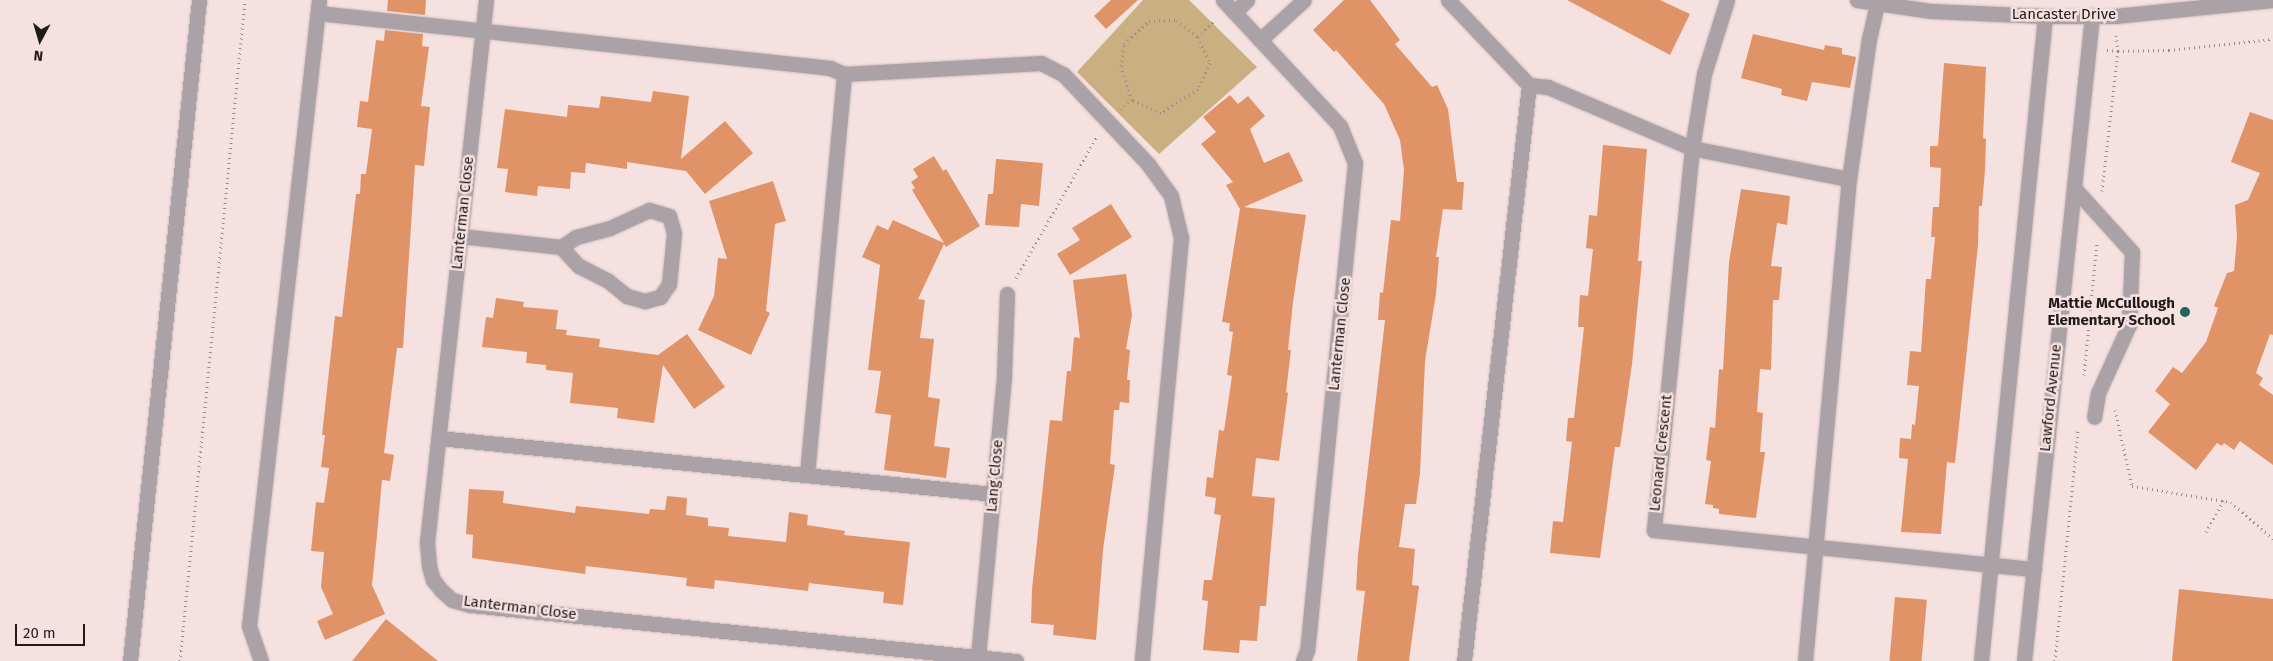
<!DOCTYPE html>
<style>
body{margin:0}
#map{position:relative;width:2273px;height:661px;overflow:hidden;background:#f6e1e1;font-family:"Fira Sans",sans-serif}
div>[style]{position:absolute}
.green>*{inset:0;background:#cab080}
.building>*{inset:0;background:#e09367;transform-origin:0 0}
.path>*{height:3px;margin-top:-1.5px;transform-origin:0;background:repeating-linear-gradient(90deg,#9b8c8c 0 1px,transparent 0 5px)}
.roads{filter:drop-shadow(0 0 1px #d0bdbd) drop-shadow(0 0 1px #d0bdbd)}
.minor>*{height:15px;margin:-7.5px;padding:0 7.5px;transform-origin:7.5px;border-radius:7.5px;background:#aaa2a6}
.dots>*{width:14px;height:14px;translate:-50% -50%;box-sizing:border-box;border:2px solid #f6e1e1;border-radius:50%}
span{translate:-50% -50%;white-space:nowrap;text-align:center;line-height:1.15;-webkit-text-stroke:5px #f6e1e1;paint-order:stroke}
.street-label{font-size:15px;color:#211a1a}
.poi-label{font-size:15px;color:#211a1a;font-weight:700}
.right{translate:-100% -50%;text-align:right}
.north{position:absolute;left:15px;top:15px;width:50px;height:50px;-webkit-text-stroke:4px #f6e1e1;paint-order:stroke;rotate:186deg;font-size:14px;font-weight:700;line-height:20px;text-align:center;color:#211a1a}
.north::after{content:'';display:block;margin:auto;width:18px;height:22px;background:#211a1a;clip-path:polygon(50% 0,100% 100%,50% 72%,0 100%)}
.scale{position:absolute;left:15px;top:624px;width:70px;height:22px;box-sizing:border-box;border:2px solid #211a1a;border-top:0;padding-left:6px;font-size:15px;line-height:18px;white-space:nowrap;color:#211a1a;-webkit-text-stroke:4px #f6e1e1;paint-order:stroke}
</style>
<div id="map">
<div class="green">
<i style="clip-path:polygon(1143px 0,1189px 0,1257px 67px,1159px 154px,1077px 72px)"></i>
</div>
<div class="building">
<i style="clip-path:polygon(388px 0,426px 0,425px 15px,387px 11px)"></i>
<i style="clip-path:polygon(1111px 0,1138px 0,1106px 29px,1094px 16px)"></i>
<i style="clip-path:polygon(1344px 0,1370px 0,1400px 40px,1395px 44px,1432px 87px,1437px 85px,1448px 109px,1457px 182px,1464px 182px,1462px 210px,1443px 209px,1436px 257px,1439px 257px,1436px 294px,1425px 361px,1420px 473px,1416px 504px,1405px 504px,1399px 547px,1415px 549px,1412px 585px,1419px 586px,1409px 661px,1357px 661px,1365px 591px,1356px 590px,1358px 555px,1385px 320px,1378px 320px,1380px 292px,1383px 293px,1391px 220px,1400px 221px,1404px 170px,1400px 140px,1384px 104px,1336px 50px,1334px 52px,1313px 30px)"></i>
<i style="clip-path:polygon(1567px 0,1660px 0,1690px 14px,1670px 55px)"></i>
<i style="clip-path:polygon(385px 30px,423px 34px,422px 46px,429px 47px,421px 106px,430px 107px,424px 166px,415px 165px,403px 348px,397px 348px,384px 453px,394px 455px,390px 481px,382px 480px,377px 535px,372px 585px,385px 614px,325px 640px,317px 621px,333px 614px,321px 587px,324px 552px,311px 551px,316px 502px,324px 503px,329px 468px,321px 467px,325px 435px,322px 435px,335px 316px,342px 317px,356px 194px,360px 194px,361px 174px,366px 174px,372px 129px,357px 127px,360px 101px,368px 102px,376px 40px,384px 41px)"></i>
<i style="clip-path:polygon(1753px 34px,1824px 50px,1825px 45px,1842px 48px,1842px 54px,1856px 57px,1850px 88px,1812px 82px,1807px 101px,1781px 95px,1782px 89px,1741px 78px)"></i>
<i style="clip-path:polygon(1944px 63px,1986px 67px,1983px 138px,1986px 139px,1985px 170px,1982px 206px,1979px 206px,1978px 245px,1955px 463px,1947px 462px,1941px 534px,1901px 532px,1908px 459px,1899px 458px,1900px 438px,1911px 439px,1912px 424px,1915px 425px,1919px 386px,1907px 385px,1910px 351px,1921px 352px,1926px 279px,1931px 279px,1935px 237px,1931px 237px,1933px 207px,1939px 207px,1941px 168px,1930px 167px,1930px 146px,1938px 146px)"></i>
<i style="clip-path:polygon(653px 91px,689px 96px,681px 159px,725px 121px,753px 153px,705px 194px,686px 171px,627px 162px,627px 169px,586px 163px,585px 173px,571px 172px,570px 189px,538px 186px,537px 196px,505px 192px,508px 169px,497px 168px,505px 109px,567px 117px,568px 105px,599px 108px,601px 96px,651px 102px)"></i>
<i style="clip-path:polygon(1230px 95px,1238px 104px,1248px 96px,1265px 116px,1250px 129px,1264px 163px,1289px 152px,1303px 181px,1244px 207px,1306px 215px,1293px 302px,1288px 350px,1291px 350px,1286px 392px,1288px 393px,1279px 461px,1256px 458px,1252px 496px,1275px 498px,1266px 606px,1260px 606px,1257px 641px,1240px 640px,1239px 653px,1203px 650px,1208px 601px,1202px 600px,1204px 580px,1212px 580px,1221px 515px,1214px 514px,1216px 498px,1205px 496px,1207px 477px,1213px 478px,1219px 430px,1224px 431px,1232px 376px,1227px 375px,1233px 332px,1229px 331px,1230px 323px,1222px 322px,1240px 209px,1226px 185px,1233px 182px,1201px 144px,1216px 132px,1203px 117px)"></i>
<i style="clip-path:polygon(2250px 112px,2273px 120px,2273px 335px,2270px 334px,2256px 373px,2263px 378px,2259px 385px,2273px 395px,2273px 465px,2240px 441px,2234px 450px,2224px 443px,2222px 446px,2217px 443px,2196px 470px,2148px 432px,2170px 404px,2155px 391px,2173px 367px,2182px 373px,2206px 342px,2218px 308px,2214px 306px,2227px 273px,2234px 271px,2237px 237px,2235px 205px,2248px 200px,2260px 173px,2231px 162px)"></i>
<i style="clip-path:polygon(1603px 145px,1647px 149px,1638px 261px,1642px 261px,1632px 364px,1620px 447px,1615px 447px,1600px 558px,1550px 553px,1553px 521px,1563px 522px,1572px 442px,1566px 441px,1568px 418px,1574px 418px,1584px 327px,1578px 327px,1580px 295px,1588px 296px,1593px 249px,1586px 248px,1589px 215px,1597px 216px)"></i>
<i style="clip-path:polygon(934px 156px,943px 171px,946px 169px,980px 226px,946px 247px,944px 244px,918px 299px,925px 300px,920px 338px,934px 339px,928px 397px,940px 399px,934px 446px,950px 448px,946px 478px,884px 470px,891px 415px,875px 413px,881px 371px,868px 370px,880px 265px,862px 257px,877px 225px,888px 230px,893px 220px,944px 243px,912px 190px,915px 188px,911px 182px,918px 177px,913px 169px)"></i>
<i style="clip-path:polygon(996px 159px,1043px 163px,1039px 206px,1021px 204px,1019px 227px,985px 225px,988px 194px,993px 194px)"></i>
<i style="clip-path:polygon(773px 181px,786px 221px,775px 224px,766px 311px,770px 313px,751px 355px,698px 330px,714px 296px,718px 258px,727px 259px,709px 201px)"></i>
<i style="clip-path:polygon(1741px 189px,1790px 196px,1787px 225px,1777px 223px,1771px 266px,1782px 267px,1779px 300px,1773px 300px,1771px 370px,1760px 369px,1757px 412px,1763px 413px,1760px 452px,1765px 452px,1756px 518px,1719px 514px,1719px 509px,1713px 508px,1713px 505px,1705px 504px,1711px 461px,1706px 460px,1710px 427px,1715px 428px,1719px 369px,1723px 370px,1729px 262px)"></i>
<i style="clip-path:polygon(1111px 204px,1132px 237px,1070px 275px,1057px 254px,1080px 240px,1072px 228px)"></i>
<i style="clip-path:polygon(1126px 274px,1132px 315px,1126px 349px,1130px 350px,1127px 380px,1130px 380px,1129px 403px,1120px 402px,1119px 410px,1114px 410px,1110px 464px,1115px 465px,1103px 550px,1096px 640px,1053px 635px,1054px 625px,1031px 623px,1032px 589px,1050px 420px,1062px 421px,1067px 371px,1071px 371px,1074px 337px,1080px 338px,1073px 280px)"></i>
<i style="clip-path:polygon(496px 298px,524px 302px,523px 307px,558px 310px,556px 329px,567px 330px,566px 335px,600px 339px,599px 347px,658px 355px,687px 334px,725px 387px,694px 409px,663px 365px,654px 423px,617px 418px,618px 408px,570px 403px,573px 373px,546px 370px,546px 365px,526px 363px,527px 352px,482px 347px,486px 317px,493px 318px)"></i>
<i style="clip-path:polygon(469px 489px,504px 491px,503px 503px,575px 513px,576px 506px,649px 514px,650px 509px,665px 510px,667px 496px,687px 498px,686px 515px,708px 518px,708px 526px,729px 528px,728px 536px,786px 542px,789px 512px,808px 515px,807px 525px,845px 531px,844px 535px,910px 542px,903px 605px,883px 603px,884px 592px,809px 583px,808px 591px,715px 580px,714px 589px,686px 586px,687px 578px,586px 566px,585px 574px,472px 558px,473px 535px,466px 534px)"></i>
<i style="clip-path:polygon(2179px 589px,2273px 599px,2273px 661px,2172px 661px)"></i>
<i style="left:1895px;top:597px;width:32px;height:64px;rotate:5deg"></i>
<i style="clip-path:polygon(386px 619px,438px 661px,352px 661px)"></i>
</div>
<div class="path">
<i style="left:1177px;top:20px;width:27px;rotate:39deg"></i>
<i style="left:1198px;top:37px;width:29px;rotate:65deg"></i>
<i style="left:1210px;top:63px;width:29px;rotate:115deg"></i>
<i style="left:1198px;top:89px;width:44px;rotate:147deg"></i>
<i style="left:1161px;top:113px;width:32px;rotate:-156deg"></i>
<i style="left:1132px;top:100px;width:36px;rotate:-108deg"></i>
<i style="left:1121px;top:66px;width:22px;rotate:-82deg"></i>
<i style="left:1124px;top:44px;width:34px;rotate:-43deg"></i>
<i style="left:1149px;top:21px;width:28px;rotate:-2deg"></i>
<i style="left:1198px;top:37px;width:23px;rotate:-45deg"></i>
<i style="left:2107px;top:50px;width:11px;rotate:5deg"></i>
<i style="left:2118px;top:51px;width:17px;rotate:-97deg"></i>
<i style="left:1120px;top:109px;width:15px;rotate:-37deg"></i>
<i style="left:2102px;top:191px;width:141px;rotate:-83.5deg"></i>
<i style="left:2118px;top:51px;width:51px;rotate:-1.1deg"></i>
<i style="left:2169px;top:50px;width:105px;rotate:-6deg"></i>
<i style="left:1016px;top:278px;width:163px;rotate:-60.3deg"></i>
<i style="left:2084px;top:375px;width:134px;rotate:-84.4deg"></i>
<i style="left:2115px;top:410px;width:78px;rotate:77.4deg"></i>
<i style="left:2132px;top:486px;width:100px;rotate:9.2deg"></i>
<i style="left:2231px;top:502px;width:56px;rotate:41.4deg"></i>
<i style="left:2206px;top:532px;width:37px;rotate:-61deg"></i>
<i style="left:180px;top:661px;width:664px;rotate:-84.38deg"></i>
<i style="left:2055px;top:661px;width:233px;rotate:-84.3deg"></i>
</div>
<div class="roads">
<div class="minor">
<i style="left:486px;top:0;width:545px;rotate:96.21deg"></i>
<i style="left:427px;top:542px;width:24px;rotate:85deg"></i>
<i style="left:429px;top:566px;width:15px;rotate:74deg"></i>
<i style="left:433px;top:580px;width:14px;rotate:51deg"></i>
<i style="left:442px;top:591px;width:13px;rotate:42deg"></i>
<i style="left:452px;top:600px;width:20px;rotate:15deg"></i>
<i style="left:471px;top:605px;width:548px;rotate:5.87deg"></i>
<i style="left:1223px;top:0;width:172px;rotate:47.1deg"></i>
<i style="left:1340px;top:126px;width:40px;rotate:68deg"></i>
<i style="left:1355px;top:163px;width:489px;rotate:95.6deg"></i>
<i style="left:1307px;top:650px;width:12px;rotate:110deg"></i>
<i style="left:1448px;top:0;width:117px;rotate:46.4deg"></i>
<i style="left:1529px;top:85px;width:19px;rotate:6deg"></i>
<i style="left:1548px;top:87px;width:156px;rotate:23deg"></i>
<i style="left:1692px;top:148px;width:160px;rotate:11.2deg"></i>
<i style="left:1727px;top:0;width:77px;rotate:107.3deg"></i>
<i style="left:1704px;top:74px;width:75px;rotate:99.2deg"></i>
<i style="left:1692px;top:148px;width:384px;rotate:95.7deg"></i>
<i style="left:1654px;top:530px;width:382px;rotate:5.9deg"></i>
<i style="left:1857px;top:0;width:75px;rotate:8.5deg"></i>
<i style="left:1931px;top:11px;width:114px;rotate:2.5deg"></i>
<i style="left:2045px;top:16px;width:70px"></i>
<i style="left:2115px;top:16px;width:158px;rotate:-5.8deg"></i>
<i style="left:1235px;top:12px;width:17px;rotate:-45deg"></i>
<i style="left:318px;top:13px;width:515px;rotate:6.13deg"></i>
<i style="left:830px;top:68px;width:15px;rotate:23deg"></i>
<i style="left:844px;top:74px;width:197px;rotate:-3.2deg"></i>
<i style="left:1041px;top:63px;width:25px;rotate:27deg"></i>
<i style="left:1063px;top:74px;width:124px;rotate:46.6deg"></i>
<i style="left:1148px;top:164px;width:39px;rotate:54deg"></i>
<i style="left:1171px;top:196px;width:43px;rotate:76.6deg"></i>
<i style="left:1181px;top:238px;width:425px;rotate:95.3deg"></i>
<i style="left:1260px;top:40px;width:59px;rotate:-42.3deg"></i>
<i style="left:2075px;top:189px;width:85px;rotate:47.9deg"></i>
<i style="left:2132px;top:252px;width:73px;rotate:92.4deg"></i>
<i style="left:2129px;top:325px;width:75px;rotate:114.5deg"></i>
<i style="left:2098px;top:393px;width:24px;rotate:99deg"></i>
<i style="left:460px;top:236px;width:102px;rotate:6.2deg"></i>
<i style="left:561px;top:247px;width:26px;rotate:47deg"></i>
<i style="left:579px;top:266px;width:31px;rotate:27deg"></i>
<i style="left:607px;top:280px;width:26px;rotate:39deg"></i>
<i style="left:627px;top:296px;width:19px;rotate:16deg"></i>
<i style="left:645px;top:301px;width:16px;rotate:-15deg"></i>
<i style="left:660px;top:297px;width:16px;rotate:-55deg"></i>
<i style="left:669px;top:284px;width:51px;rotate:-84.4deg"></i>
<i style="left:674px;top:233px;width:18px;rotate:-106deg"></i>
<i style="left:669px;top:216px;width:21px;rotate:-163deg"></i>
<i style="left:649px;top:210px;width:43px;rotate:155.2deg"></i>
<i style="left:610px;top:228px;width:35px;rotate:165deg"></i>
<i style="left:576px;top:237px;width:18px;rotate:146deg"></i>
<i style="left:439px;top:438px;width:557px;rotate:5.77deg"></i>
<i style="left:807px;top:474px;width:402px;rotate:-84.7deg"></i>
<i style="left:978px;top:657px;width:283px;rotate:-84.7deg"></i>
<i style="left:1004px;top:375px;width:81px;rotate:-87.9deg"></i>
<i style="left:130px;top:661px;width:665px;rotate:-84.04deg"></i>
<i style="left:261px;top:661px;width:37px;rotate:-109deg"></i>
<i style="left:249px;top:626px;width:630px;rotate:-83.62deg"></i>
<i style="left:1464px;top:661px;width:580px;rotate:-83.56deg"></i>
<i style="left:1805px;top:661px;width:484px;rotate:-84.8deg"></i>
<i style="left:1849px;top:179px;width:141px;rotate:-81.9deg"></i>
<i style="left:1869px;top:39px;width:40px;rotate:-77deg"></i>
<i style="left:1981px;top:661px;width:648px;rotate:-84.33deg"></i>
<i style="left:2024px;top:661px;width:649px;rotate:-83.98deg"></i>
</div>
</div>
<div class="dots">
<i style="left:2185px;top:312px;background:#1e665a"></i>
</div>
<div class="street-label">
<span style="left:2064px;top:15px">Lancaster Drive</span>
<span style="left:463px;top:213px;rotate:-84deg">Lanterman Close</span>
<span style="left:1340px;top:334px;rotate:-84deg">Lanterman Close</span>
<span style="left:2051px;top:398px;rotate:-84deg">Lawford Avenue</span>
<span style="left:1661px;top:453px;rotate:-84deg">Leonard Crescent</span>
<span style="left:995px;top:476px;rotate:-85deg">Lang Close</span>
<span style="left:520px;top:608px;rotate:7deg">Lanterman Close</span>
</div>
<div class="poi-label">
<span class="right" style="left:2175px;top:312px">Mattie McCullough<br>Elementary School</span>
</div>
<div class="north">N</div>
<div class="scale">20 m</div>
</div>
